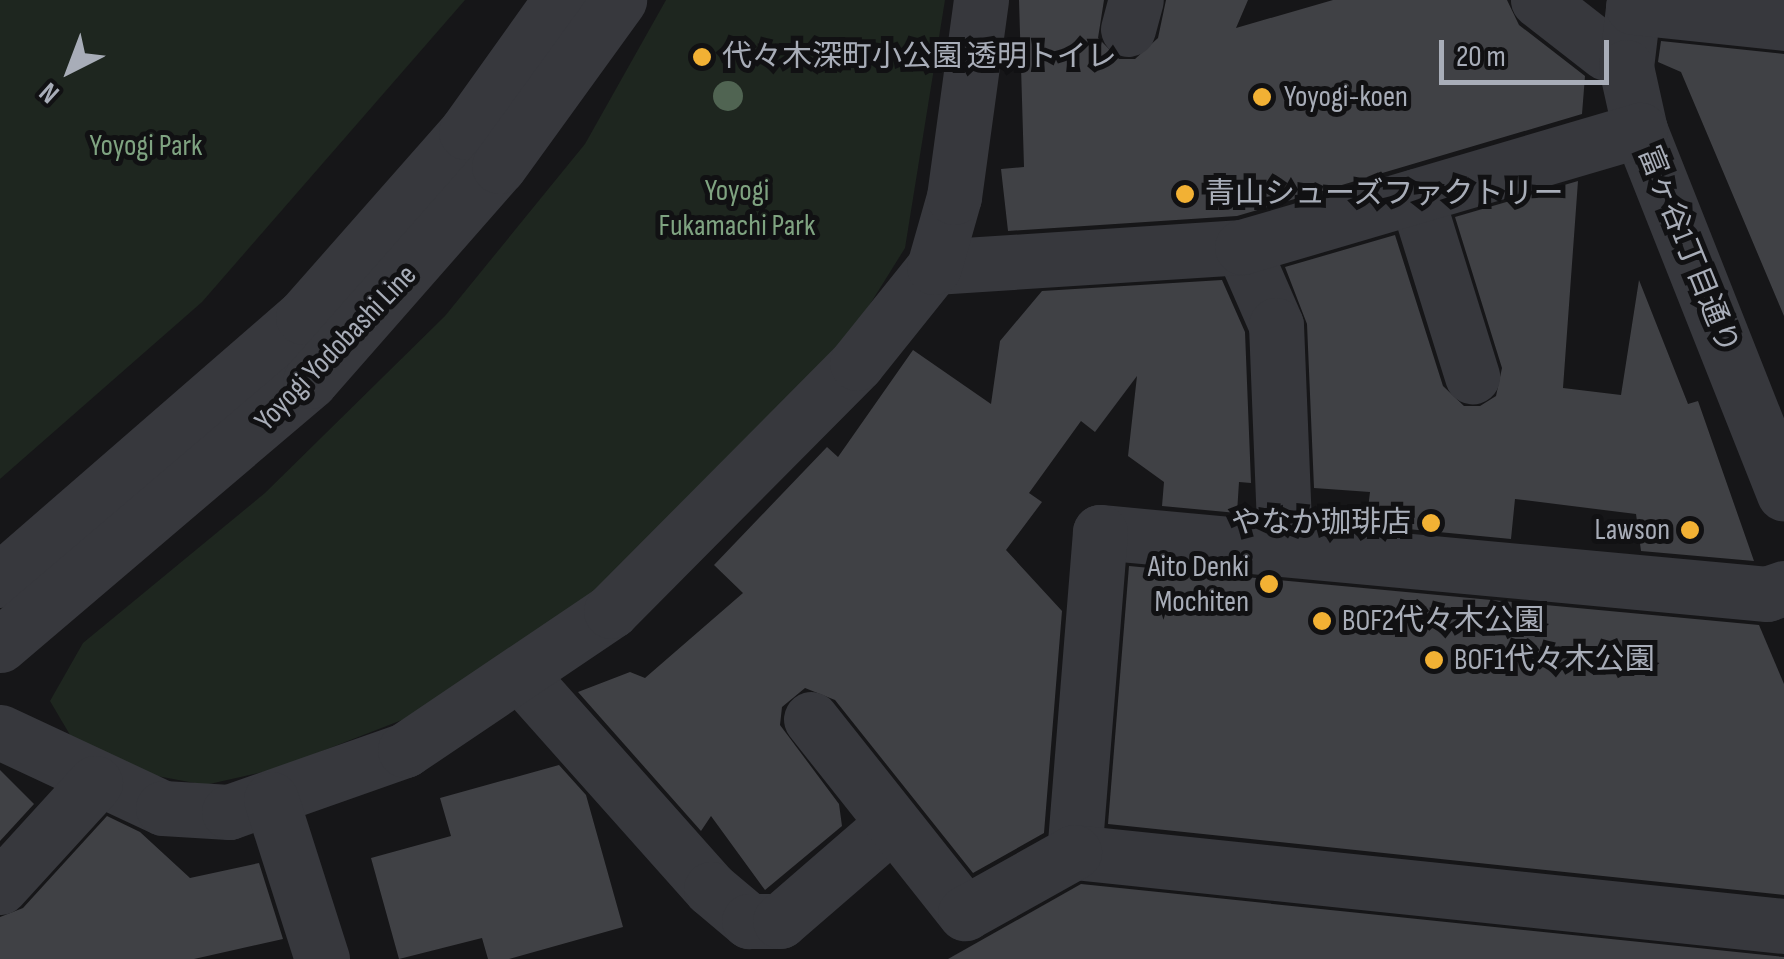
<!DOCTYPE html>
<meta charset="utf-8">
<style>
body{margin:0}
#map{position:relative;width:1784px;height:959px;overflow:hidden;background:#161618;font-family:"Sofia Sans Condensed","Noto Sans JP",sans-serif}
div>[style]{position:absolute}
.green>*{inset:0;background:#1e261f}
.building>*{inset:0;background:#404145}
.minor>*{height:55px;margin:-27.5px;padding:0 27.5px;transform-origin:27.5px;border-radius:27.5px;background:#37383d}
.trees>*{width:30px;height:30px;margin:-15px;border-radius:50%;background:#506452}
.dots>*{width:28px;height:28px;translate:-50% -50%;box-sizing:border-box;border:5px solid #111113;border-radius:50%}
span{translate:-50% -50%;white-space:nowrap;text-align:center;line-height:1.15;-webkit-text-stroke:10px #111113;paint-order:stroke}
.poi-label{font-size:30px;color:#a8adb8}
.left{translate:0 -50%;text-align:left}
.right{translate:-100% -50%;text-align:right}
.park-label{font-size:30px;color:#7fa381}
.street-label{font-size:30px;color:#a8adb8}
.north{position:absolute;left:20px;top:20px;width:100px;height:100px;-webkit-text-stroke:8px #111113;paint-order:stroke;rotate:222deg;font-size:28px;font-weight:700;line-height:40px;text-align:center;color:#a8adb8}
.north::after{content:'';display:block;margin:auto;width:35px;height:45px;background:#a8adb8;clip-path:polygon(50% 0,100% 100%,50% 72%,0 100%)}
.scale{position:absolute;left:1439px;top:40px;width:170px;height:45px;box-sizing:border-box;border:5px solid #a8adb8;border-top:0;padding-left:12px;font-size:30px;line-height:35px;white-space:nowrap;color:#a8adb8;-webkit-text-stroke:8px #111113;paint-order:stroke}
</style>
<div id="map">
<div class="green">
<i style="clip-path:polygon(0 0,465px 0,202px 302px,0 479px)"></i>
<i style="clip-path:polygon(666px 0,945px 0,905px 248px,857px 325px,658px 538px,511px 663px,425px 711px,276px 769px,205px 785px,136px 772px,73px 740px,50px 701px,83px 643px,265px 493px,445px 316px,585px 144px)"></i>
</div>
<div class="building">
<i style="clip-path:polygon(1019px 0,1104px 0,1098px 38px,1119px 59px,1135px 59px,1158px 38px,1166px 0,1248px 0,1236px 28px,1333px 0,1507px 0,1519px 25px,1585px 76px,1582px 114px,1237px 216px,1008px 231px,1001px 169px,1024px 167px)"></i>
<i style="clip-path:polygon(1661px 41px,1784px 54px,1784px 316px,1681px 72px,1658px 62px)"></i>
<i style="clip-path:polygon(1578px 181px,1563px 388px,1621px 395px,1639px 280px,1688px 404px,1698px 401px,1754px 561px,1641px 551px,1636px 514px,1515px 499px,1511px 539px,1366px 525px,1370px 492px,1314px 488px,1307px 324px,1285px 267px,1395px 235px,1443px 386px,1464px 406px,1480px 406px,1496px 396px,1502px 368px,1455px 217px)"></i>
<i style="clip-path:polygon(1222px 280px,1245px 332px,1251px 483px,1239px 482px,1237px 513px,1162px 506px,1164px 482px,1128px 456px,1137px 376px,1095px 432px,1081px 421px,1029px 493px,1042px 502px,1006px 550px,1062px 611px,1044px 833px,973px 873px,835px 700px,805px 688px,782px 707px,780px 725px,839px 804px,842px 826px,765px 890px,711px 816px,701px 831px,578px 692px,630px 672px,645px 678px,743px 593px,714px 565px,827px 447px,838px 457px,913px 350px,991px 404px,1000px 341px,1042px 291px)"></i>
<i style="clip-path:polygon(1129px 566px,1759px 625px,1784px 684px,1784px 895px,1108px 824px)"></i>
<i style="clip-path:polygon(559px 765px,586px 795px,623px 927px,509px 959px,488px 959px,482px 938px,399px 959px,371px 858px,451px 836px,440px 798px)"></i>
<i style="clip-path:polygon(0 770px,34px 804px,0 841px)"></i>
<i style="clip-path:polygon(107px 816px,140px 832px,190px 878px,259px 863px,283px 939px,194px 959px,0 959px,0 917px,23px 908px)"></i>
<i style="clip-path:polygon(1081px 884px,1784px 957px,1784px 959px,948px 959px)"></i>
</div>
<div class="minor">
<i style="left:1538px;top:0;width:86px;rotate:37.9deg"></i>
<i style="left:1634px;top:0;width:67px;rotate:96.8deg"></i>
<i style="left:1626px;top:67px;width:65px;rotate:77.5deg"></i>
<i style="left:1640px;top:130px;width:391px;rotate:68.4deg"></i>
<i style="left:1633px;top:7px;width:152px;rotate:6deg"></i>
<i style="left:1128px;top:29px;width:30px;rotate:-75deg"></i>
<i style="left:1416px;top:196px;width:189px;rotate:72.7deg"></i>
<i style="left:1242px;top:247px;width:85px;rotate:66.4deg"></i>
<i style="left:1276px;top:325px;width:222px;rotate:87.7deg"></i>
<i style="left:934px;top:267px;width:309px;rotate:-3.7deg"></i>
<i style="left:1242px;top:247px;width:415px;rotate:-16.4deg"></i>
<i style="left:0;top:580px;width:401px;rotate:-41deg"></i>
<i style="left:303px;top:317px;width:247px;rotate:-48.6deg"></i>
<i style="left:466px;top:132px;width:162px;rotate:-54.5deg"></i>
<i style="left:1784px;top:588px;width:18px;rotate:161deg"></i>
<i style="left:1767px;top:594px;width:670px;rotate:-174.69deg"></i>
<i style="left:1100px;top:532px;width:321px;rotate:94.6deg"></i>
<i style="left:1074px;top:852px;width:714px;rotate:5.95deg"></i>
<i style="left:0;top:645px;width:407px;rotate:-40.4deg"></i>
<i style="left:310px;top:381px;width:286px;rotate:-48.7deg"></i>
<i style="left:499px;top:166px;width:205px;rotate:-54.1deg"></i>
<i style="left:522px;top:677px;width:284px;rotate:48.3deg"></i>
<i style="left:711px;top:889px;width:50px;rotate:40.1deg"></i>
<i style="left:749px;top:921px;width:31px"></i>
<i style="left:780px;top:921px;width:148px;rotate:-40.9deg"></i>
<i style="left:811px;top:719px;width:248px;rotate:51.6deg"></i>
<i style="left:965px;top:913px;width:125px;rotate:-29.2deg"></i>
<i style="left:0;top:732px;width:180px;rotate:25deg"></i>
<i style="left:163px;top:808px;width:66px;rotate:3.5deg"></i>
<i style="left:229px;top:812px;width:187px;rotate:-19.4deg"></i>
<i style="left:405px;top:750px;width:249px;rotate:-34deg"></i>
<i style="left:611px;top:611px;width:349px;rotate:-45.2deg"></i>
<i style="left:857px;top:363px;width:123px;rotate:-51.3deg"></i>
<i style="left:934px;top:267px;width:73px;rotate:-74.1deg"></i>
<i style="left:954px;top:197px;width:199px;rotate:-82.2deg"></i>
<i style="left:271px;top:799px;width:168px;rotate:72.3deg"></i>
<i style="left:0;top:887px;width:141px;rotate:-47.6deg"></i>
</div>
<div class="trees">
<i style="left:728px;top:96px"></i>
</div>
<div class="dots">
<i style="left:702px;top:57px;background:#f2b134"></i>
<i style="left:1262px;top:97px;background:#f2b134"></i>
<i style="left:1185px;top:194px;background:#f2b134"></i>
<i style="left:1431px;top:523px;background:#f2b134"></i>
<i style="left:1690px;top:530px;background:#f2b134"></i>
<i style="left:1269px;top:584px;background:#f2b134"></i>
<i style="left:1322px;top:621px;background:#f2b134"></i>
<i style="left:1434px;top:660px;background:#f2b134"></i>
</div>
<div class="poi-label">
<span class="left" style="left:722px;top:57px">代々木深町小公園 透明トイレ</span>
<span class="left" style="left:1284px;top:97px">Yoyogi-koen</span>
<span class="left" style="left:1205px;top:194px">青山シューズファクトリー</span>
<span class="right" style="left:1411px;top:523px">やなか珈琲店</span>
<span class="right" style="left:1670px;top:530px">Lawson</span>
<span class="right" style="left:1249px;top:584px">Aito Denki<br>Mochiten</span>
<span class="left" style="left:1342px;top:621px">BOF2代々木公園</span>
<span class="left" style="left:1454px;top:660px">BOF1代々木公園</span>
</div>
<div class="park-label">
<span style="left:146px;top:146px">Yoyogi Park</span>
<span style="left:737px;top:208px">Yoyogi<br>Fukamachi Park</span>
</div>
<div class="street-label">
<span style="left:1688px;top:250px;rotate:68deg">富ヶ谷1丁目通り</span>
<span style="left:336px;top:348px;rotate:-46deg">Yoyogi Yodobashi Line</span>
</div>
<div class="north">N</div>
<div class="scale">20 m</div>
</div>
